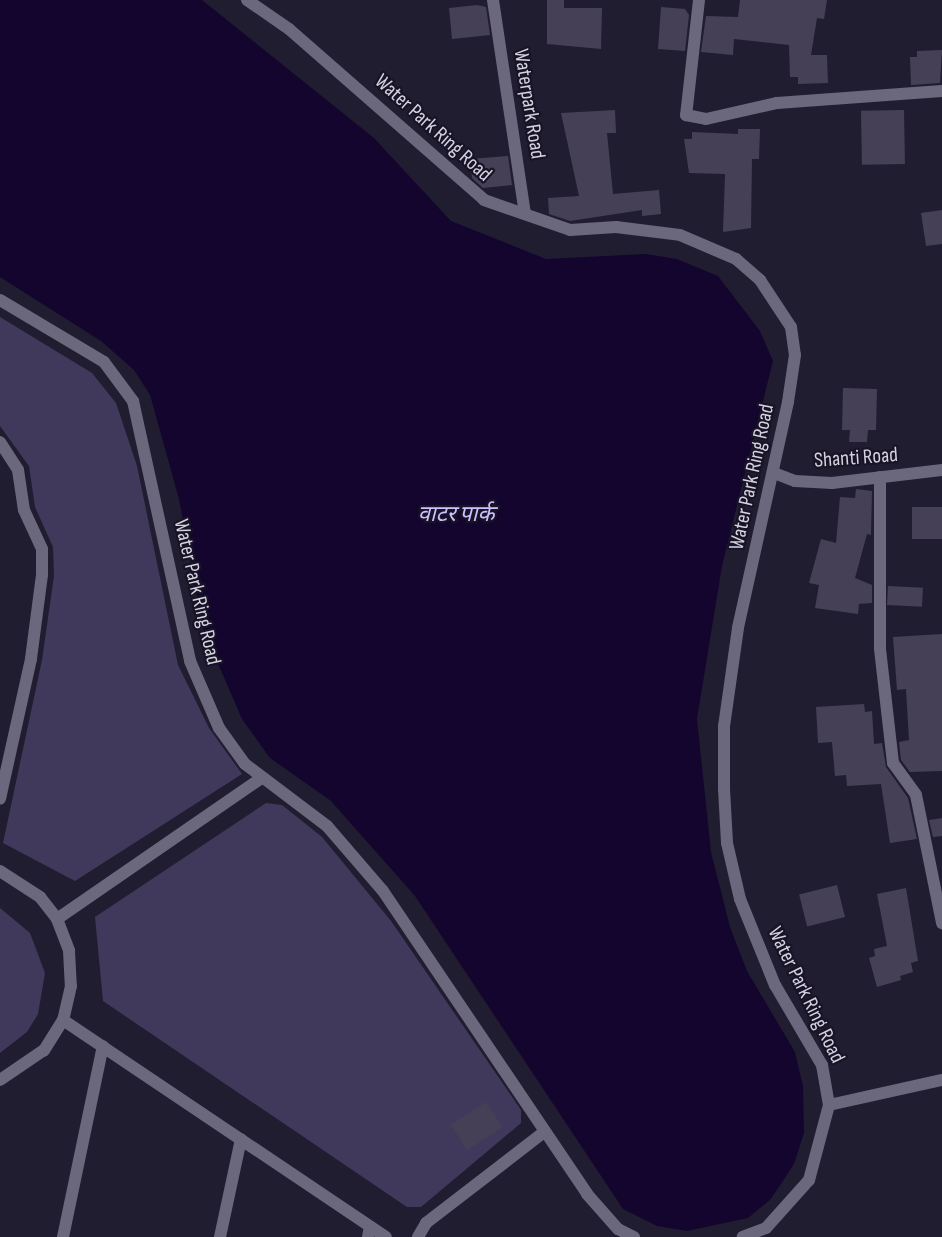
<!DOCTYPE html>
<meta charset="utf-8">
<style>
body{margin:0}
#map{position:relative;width:942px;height:1237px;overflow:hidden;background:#211d30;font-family:"Sofia Sans Condensed","Noto Sans Devanagari",sans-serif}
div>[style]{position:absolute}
.green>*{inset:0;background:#41395c}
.water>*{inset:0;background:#14052f}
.building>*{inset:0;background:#454056;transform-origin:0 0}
.service>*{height:12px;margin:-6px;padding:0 6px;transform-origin:6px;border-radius:6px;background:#6b677d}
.minor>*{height:12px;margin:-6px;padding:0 6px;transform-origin:6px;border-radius:6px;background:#6b677d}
span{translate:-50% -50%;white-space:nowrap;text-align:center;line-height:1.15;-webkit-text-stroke:4.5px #181326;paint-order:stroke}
.street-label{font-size:21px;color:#d4d2df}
.water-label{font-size:22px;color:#cdc0ff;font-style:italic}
</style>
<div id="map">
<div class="green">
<i style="clip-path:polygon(0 317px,92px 373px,116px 403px,137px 466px,178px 665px,209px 728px,242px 774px,75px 881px,3px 843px,42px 660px,54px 576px,53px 547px,35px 507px,29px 466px,0 426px)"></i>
<i style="clip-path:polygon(266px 803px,282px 805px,322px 837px,391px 921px,521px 1110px,521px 1123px,421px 1207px,407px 1207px,103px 1001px,95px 917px)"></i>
<i style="clip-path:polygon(0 908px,30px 933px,45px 973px,38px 1014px,27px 1032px,0 1053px)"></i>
</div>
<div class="water">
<i style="clip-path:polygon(0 0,202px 0,374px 138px,451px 221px,546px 259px,646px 254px,677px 259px,718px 276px,760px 331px,773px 361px,722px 566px,697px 719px,711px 852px,730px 927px,747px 971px,795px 1052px,803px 1086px,804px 1133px,794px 1164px,771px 1199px,748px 1218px,687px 1231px,657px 1226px,623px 1209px,415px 896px,331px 801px,270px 758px,242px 719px,203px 629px,179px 499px,150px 395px,134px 370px,101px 341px,0 277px)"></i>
</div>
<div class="building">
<i style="clip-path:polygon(547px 0,564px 0,564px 8px,602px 8px,601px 49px,547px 44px)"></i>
<i style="clip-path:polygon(740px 0,827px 0,824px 19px,817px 18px,811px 55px,827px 55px,828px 83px,798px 84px,798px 77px,790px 77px,789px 45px,734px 39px,733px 55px,701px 52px,706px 16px,738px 17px)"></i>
<i style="clip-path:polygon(477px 5px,486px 7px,490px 35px,452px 39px,449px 8px)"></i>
<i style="clip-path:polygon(661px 7px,685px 9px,689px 15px,685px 51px,658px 49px)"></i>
<i style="clip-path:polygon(942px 50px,940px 83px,911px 85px,910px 57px,917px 57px,917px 51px)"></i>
<i style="clip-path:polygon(615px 110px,616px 133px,607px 133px,613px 194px,659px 190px,661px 214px,642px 216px,642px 210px,570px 221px,549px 214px,548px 198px,579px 196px,561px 113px)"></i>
<i style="left:904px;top:110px;width:54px;height:43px;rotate:89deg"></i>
<i style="clip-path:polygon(738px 129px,760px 129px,759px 159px,752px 159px,751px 228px,723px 232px,725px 174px,689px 173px,684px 139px,692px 139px,692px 132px,738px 134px)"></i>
<i style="clip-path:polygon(508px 156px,512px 185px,483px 188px,472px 178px,470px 159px)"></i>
<i style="clip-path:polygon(942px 210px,942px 244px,926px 246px,921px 213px)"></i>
<i style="clip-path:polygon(843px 388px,877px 389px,876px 430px,868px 430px,867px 442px,849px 442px,850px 430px,842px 430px)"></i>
<i style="clip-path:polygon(856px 489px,872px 491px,871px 535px,867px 534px,855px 578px,872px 585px,872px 603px,859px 604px,858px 614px,815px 608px,819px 585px,809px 583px,821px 539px,836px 543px,840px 497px,855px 498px)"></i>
<i style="left:942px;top:507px;width:32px;height:30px;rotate:90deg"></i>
<i style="left:888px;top:586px;width:35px;height:19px;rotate:3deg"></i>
<i style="clip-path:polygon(942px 634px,942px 771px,910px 772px,901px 760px,899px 742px,909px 740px,906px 689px,897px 690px,893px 637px)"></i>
<i style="clip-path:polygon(864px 704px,865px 712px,872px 711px,874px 744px,882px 743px,886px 767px,908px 798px,917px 839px,890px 843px,881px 784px,847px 786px,846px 775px,835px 776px,832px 742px,818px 743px,816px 707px)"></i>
<i style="clip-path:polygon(942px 818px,942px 836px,933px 837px,929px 820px)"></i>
<i style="left:837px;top:885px;width:33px;height:39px;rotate:76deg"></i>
<i style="clip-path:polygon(906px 888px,918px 961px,911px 963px,913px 972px,900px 976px,901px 980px,877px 987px,869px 958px,875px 956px,874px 949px,887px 946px,877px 894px)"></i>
<i style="left:486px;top:1102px;width:30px;height:42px;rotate:57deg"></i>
</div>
<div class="service">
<i style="left:247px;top:0;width:51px;rotate:34.6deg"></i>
<i style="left:289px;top:29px;width:259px;rotate:41.2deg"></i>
<i style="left:484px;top:200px;width:91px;rotate:19.2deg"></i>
<i style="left:570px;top:230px;width:46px;rotate:-3.7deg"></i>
<i style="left:616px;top:227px;width:64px;rotate:7.1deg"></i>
<i style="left:680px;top:235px;width:61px;rotate:23.2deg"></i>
<i style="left:736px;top:259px;width:32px;rotate:41deg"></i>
<i style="left:760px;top:280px;width:56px;rotate:56.6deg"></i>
<i style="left:791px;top:327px;width:28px;rotate:82deg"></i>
<i style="left:795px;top:355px;width:48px;rotate:98.5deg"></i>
<i style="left:788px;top:402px;width:231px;rotate:102.5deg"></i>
<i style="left:738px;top:628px;width:99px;rotate:98.1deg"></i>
<i style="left:724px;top:726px;width:63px;rotate:90deg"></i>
<i style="left:724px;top:789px;width:54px;rotate:86.8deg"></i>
<i style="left:727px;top:843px;width:57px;rotate:76.9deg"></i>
<i style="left:740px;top:899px;width:93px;rotate:67.9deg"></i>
<i style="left:775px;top:985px;width:93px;rotate:59.6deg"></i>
<i style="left:822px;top:1065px;width:41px;rotate:80.1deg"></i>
<i style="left:829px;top:1105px;width:78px;rotate:104.9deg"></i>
<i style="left:809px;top:1180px;width:64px;rotate:131.9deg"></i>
<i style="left:766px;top:1228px;width:25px;rotate:159deg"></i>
<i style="left:0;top:300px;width:121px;rotate:30.8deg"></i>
<i style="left:104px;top:362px;width:49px;rotate:53.4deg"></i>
<i style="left:133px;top:401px;width:266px;rotate:77.6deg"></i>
<i style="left:190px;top:661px;width:73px;rotate:66.6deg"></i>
<i style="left:219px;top:728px;width:44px;rotate:54.2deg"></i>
<i style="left:245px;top:764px;width:103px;rotate:37.1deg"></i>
<i style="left:327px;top:826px;width:86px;rotate:49.3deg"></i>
<i style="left:383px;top:891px;width:365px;rotate:56deg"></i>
<i style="left:587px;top:1194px;width:47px;rotate:48.5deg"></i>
<i style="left:618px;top:1229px;width:18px;rotate:27deg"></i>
<i style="left:0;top:442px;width:33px;rotate:57deg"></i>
<i style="left:18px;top:470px;width:40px;rotate:81.5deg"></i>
<i style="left:24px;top:510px;width:43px;rotate:65.2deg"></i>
<i style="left:42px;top:549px;width:26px;rotate:90deg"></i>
<i style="left:42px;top:575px;width:85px;rotate:97.5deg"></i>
<i style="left:31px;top:659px;width:143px;rotate:102.5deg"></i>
<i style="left:57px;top:919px;width:247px;rotate:-34.6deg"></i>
<i style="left:63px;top:1237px;width:195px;rotate:-78.2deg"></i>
<i style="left:220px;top:1237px;width:100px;rotate:-77.9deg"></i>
<i style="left:368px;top:1237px;width:10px;rotate:-79deg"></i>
<i style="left:418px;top:1237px;width:16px;rotate:-60deg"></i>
<i style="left:426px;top:1223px;width:149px;rotate:-37.6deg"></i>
</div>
<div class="minor">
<i style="left:493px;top:0;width:216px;rotate:81.5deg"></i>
<i style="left:699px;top:0;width:116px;rotate:96.4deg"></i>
<i style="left:686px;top:115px;width:20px;rotate:11deg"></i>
<i style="left:706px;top:119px;width:73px;rotate:-12.7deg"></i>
<i style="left:777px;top:103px;width:165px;rotate:-4.2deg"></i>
<i style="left:774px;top:473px;width:22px;rotate:21deg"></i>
<i style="left:795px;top:481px;width:37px;rotate:3deg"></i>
<i style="left:832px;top:483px;width:111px;rotate:-6.7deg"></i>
<i style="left:880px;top:477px;width:172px;rotate:90deg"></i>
<i style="left:880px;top:649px;width:115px;rotate:83.5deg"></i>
<i style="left:893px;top:763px;width:39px;rotate:54deg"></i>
<i style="left:916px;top:795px;width:131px;rotate:78.5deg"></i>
<i style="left:0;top:871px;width:48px;rotate:33deg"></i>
<i style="left:40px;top:897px;width:28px;rotate:52deg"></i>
<i style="left:57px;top:919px;width:34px;rotate:69deg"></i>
<i style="left:69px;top:951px;width:35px;rotate:87deg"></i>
<i style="left:71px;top:986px;width:35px;rotate:103deg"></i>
<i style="left:63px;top:1020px;width:36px;rotate:122deg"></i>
<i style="left:44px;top:1050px;width:53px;rotate:145.7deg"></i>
<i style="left:63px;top:1020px;width:389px;rotate:33.9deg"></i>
<i style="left:829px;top:1105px;width:116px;rotate:-12.5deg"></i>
</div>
<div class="street-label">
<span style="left:529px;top:104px;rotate:81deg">Waterpark Road</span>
<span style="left:433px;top:128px;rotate:42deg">Water Park Ring Road</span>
<span style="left:856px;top:458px;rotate:-4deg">Shanti Road</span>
<span style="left:752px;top:477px;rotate:-78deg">Water Park Ring Road</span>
<span style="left:197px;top:592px;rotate:77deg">Water Park Ring Road</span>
<span style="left:806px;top:995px;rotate:64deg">Water Park Ring Road</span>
</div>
<div class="water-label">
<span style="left:456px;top:515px">वाटर पार्क</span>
</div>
</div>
